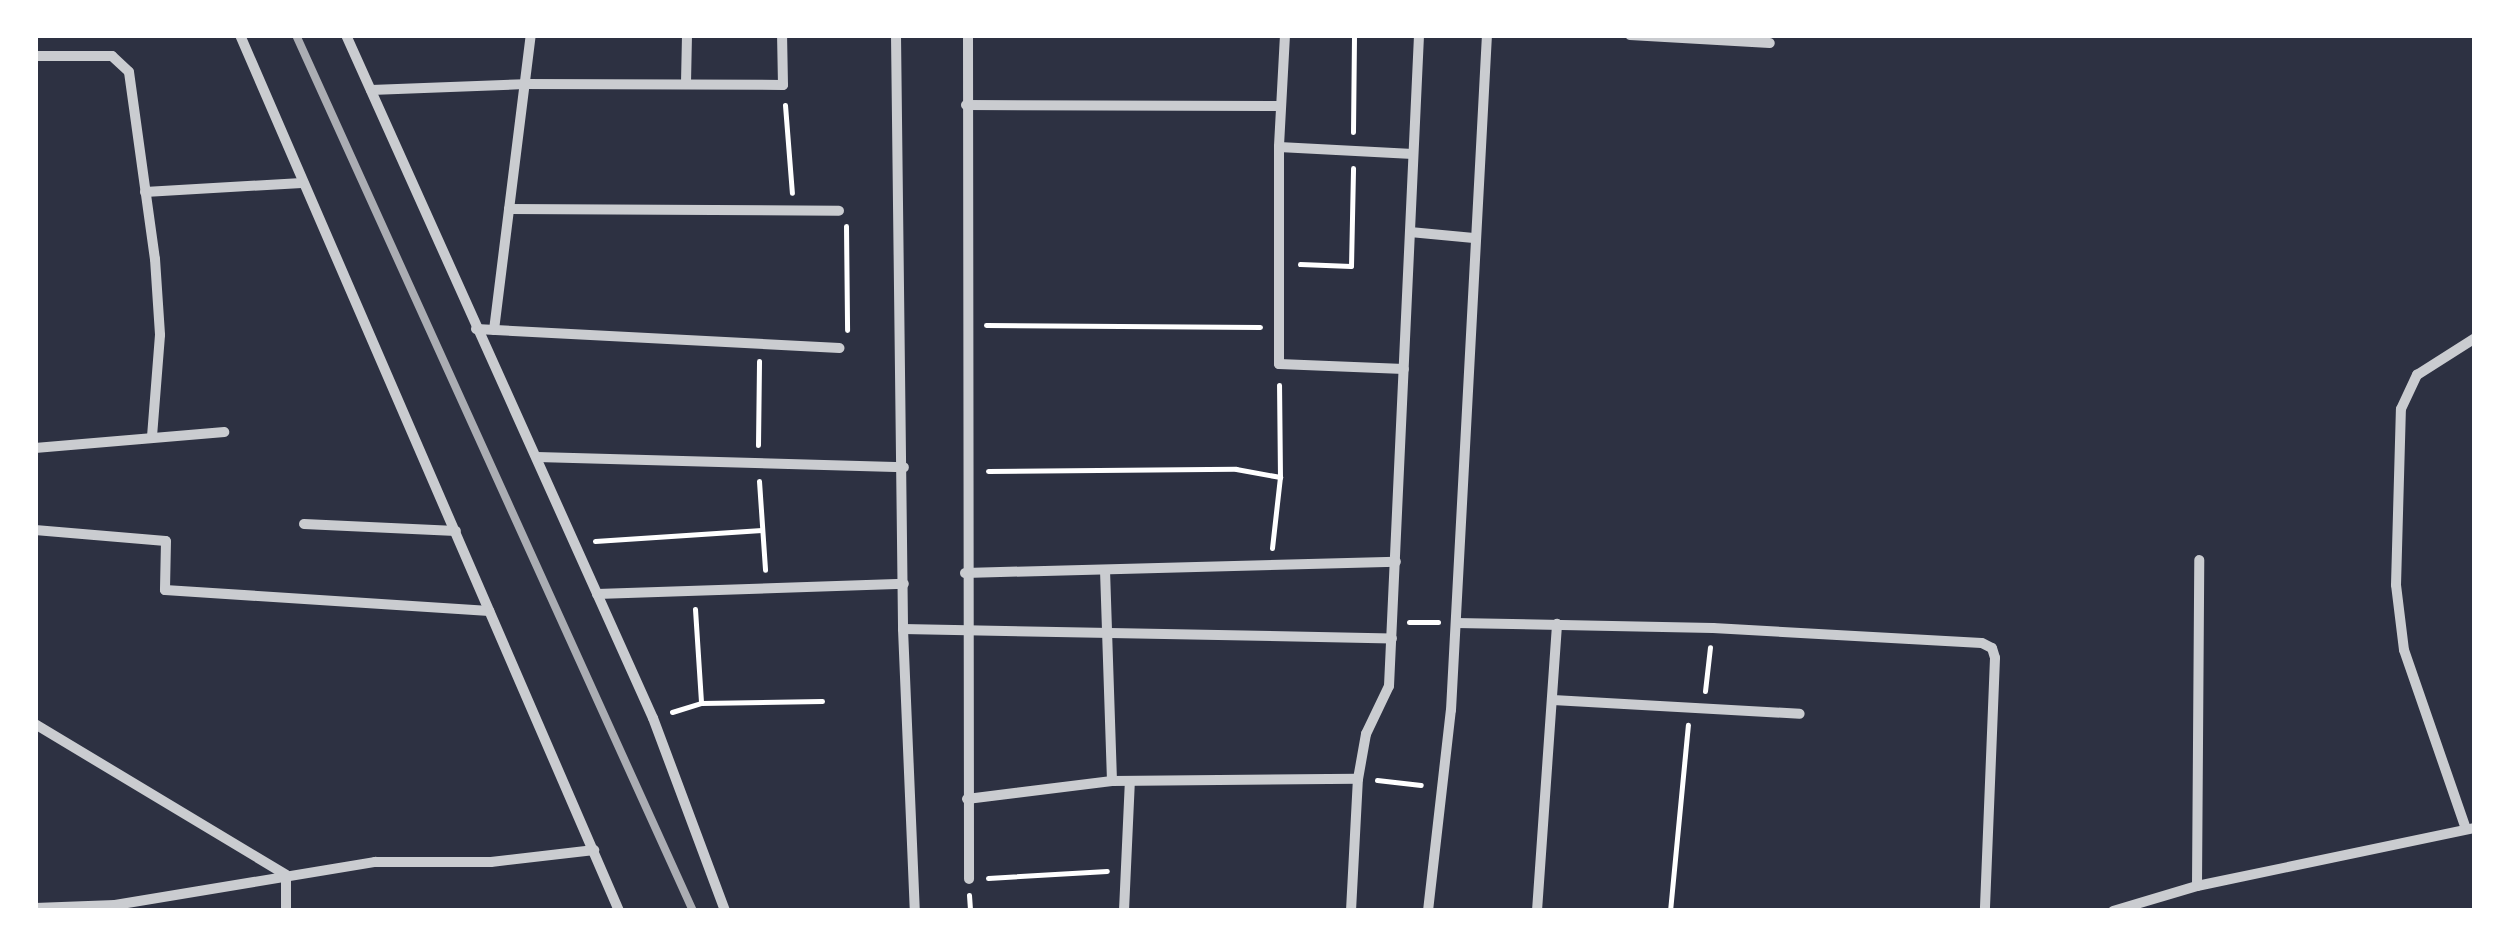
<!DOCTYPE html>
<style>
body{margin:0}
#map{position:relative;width:2510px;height:946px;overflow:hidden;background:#2d3142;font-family:Ubuntu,sans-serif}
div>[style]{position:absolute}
.path>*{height:5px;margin:-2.5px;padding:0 2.5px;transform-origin:2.5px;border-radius:2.5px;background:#fff}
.minor>*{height:10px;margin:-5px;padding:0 5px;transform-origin:5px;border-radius:5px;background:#caccd0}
.rail>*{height:8px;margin:-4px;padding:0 4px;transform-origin:4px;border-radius:4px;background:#abadb3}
span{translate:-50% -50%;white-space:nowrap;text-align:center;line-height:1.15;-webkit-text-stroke:8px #fff;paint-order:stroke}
.frame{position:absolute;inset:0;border:38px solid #fff;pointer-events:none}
</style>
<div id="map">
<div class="path">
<i style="left:785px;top:105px;width:88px;rotate:85.5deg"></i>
<i style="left:1353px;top:132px;width:97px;rotate:-89.4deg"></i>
<i style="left:846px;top:226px;width:104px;rotate:89.4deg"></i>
<i style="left:1300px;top:264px;width:51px;rotate:2.2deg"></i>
<i style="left:1351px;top:266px;width:98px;rotate:-88.8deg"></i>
<i style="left:986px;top:325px;width:274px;rotate:0.4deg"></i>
<i style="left:758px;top:445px;width:84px;rotate:-89.3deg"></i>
<i style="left:988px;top:471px;width:248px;rotate:-0.5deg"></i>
<i style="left:1236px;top:469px;width:45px;rotate:10.3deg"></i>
<i style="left:759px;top:481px;width:89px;rotate:86.1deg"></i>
<i style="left:595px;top:541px;width:167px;rotate:-3.8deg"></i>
<i style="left:1272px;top:548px;width:71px;rotate:-83.6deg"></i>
<i style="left:1280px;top:477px;width:92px;rotate:-90.6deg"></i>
<i style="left:695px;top:609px;width:93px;rotate:86.3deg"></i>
<i style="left:1409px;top:622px;width:29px"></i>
<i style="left:1705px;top:691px;width:44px;rotate:-83.5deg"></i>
<i style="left:672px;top:712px;width:30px;rotate:-17deg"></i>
<i style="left:701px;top:703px;width:121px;rotate:-0.9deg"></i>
<i style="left:1377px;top:780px;width:44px;rotate:6.5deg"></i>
<i style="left:988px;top:878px;width:119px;rotate:-3.4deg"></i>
<i style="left:969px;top:895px;width:16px;rotate:86deg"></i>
<i style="left:1670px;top:911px;width:187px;rotate:-84.5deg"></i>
</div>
<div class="minor">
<i style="left:240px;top:35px;width:954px;rotate:66.6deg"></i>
<i style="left:346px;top:35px;width:749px;rotate:65.8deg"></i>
<i style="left:653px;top:718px;width:206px;rotate:69.5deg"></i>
<i style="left:896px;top:35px;width:594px;rotate:89.32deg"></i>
<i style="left:903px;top:629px;width:282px;rotate:87.6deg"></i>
<i style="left:968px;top:35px;width:844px;rotate:89.93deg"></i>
<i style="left:1285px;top:35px;width:112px;rotate:93.1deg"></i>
<i style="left:1279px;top:147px;width:217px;rotate:90deg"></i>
<i style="left:1279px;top:364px;width:125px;rotate:2.3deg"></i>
<i style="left:1630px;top:35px;width:140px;rotate:3.3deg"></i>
<i style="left:35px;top:56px;width:77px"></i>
<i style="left:112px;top:56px;width:23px;rotate:43deg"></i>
<i style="left:129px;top:72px;width:189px;rotate:82.1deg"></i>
<i style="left:155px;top:259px;width:76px;rotate:86.2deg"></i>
<i style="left:160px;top:335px;width:101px;rotate:94.5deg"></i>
<i style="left:686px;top:83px;width:48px;rotate:-88.8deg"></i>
<i style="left:371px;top:90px;width:153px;rotate:-2.2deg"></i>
<i style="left:524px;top:84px;width:259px;rotate:0.2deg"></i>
<i style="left:783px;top:85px;width:50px;rotate:-91.1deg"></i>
<i style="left:966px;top:105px;width:315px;rotate:0.2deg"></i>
<i style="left:1279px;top:147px;width:134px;rotate:3deg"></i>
<i style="left:145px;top:192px;width:157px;rotate:-3.3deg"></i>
<i style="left:509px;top:209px;width:330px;rotate:0.3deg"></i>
<i style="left:1410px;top:232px;width:64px;rotate:5.4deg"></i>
<i style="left:476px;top:329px;width:364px;rotate:3deg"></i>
<i style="left:494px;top:330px;width:297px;rotate:-82.9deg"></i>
<i style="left:35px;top:448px;width:190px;rotate:-4.8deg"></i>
<i style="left:537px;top:457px;width:367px;rotate:1.6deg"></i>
<i style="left:304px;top:524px;width:152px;rotate:2.6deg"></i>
<i style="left:35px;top:530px;width:131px;rotate:4.8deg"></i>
<i style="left:166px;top:541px;width:49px;rotate:91.2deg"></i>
<i style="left:165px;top:590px;width:325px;rotate:3.7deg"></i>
<i style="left:1105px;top:570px;width:211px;rotate:88.1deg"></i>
<i style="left:965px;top:573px;width:431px;rotate:-1.5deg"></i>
<i style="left:597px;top:594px;width:307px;rotate:-1.9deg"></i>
<i style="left:1456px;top:623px;width:257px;rotate:1.1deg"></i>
<i style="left:1713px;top:628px;width:269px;rotate:3.2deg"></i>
<i style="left:1982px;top:643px;width:11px;rotate:27deg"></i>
<i style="left:1992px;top:648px;width:10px;rotate:73deg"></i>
<i style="left:1995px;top:658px;width:253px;rotate:92.3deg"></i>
<i style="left:903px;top:629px;width:489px;rotate:1.1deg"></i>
<i style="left:1553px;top:700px;width:247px;rotate:3.2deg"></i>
<i style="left:35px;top:724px;width:292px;rotate:31deg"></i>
<i style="left:967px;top:799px;width:146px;rotate:-7.1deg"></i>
<i style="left:1112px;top:781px;width:246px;rotate:-0.5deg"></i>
<i style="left:2466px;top:829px;width:189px;rotate:-109.1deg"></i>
<i style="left:2404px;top:650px;width:65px;rotate:-97deg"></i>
<i style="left:2396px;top:585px;width:176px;rotate:-88.4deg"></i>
<i style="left:2401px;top:409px;width:38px;rotate:-65deg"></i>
<i style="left:2417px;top:375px;width:69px;rotate:-32.5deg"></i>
<i style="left:2197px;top:886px;width:326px;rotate:-89.6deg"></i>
<i style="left:35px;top:908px;width:80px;rotate:-2.1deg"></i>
<i style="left:115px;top:905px;width:264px;rotate:-9.4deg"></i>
<i style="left:375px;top:862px;width:116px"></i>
<i style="left:491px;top:862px;width:104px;rotate:-6.6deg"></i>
<i style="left:286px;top:911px;width:36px;rotate:-90deg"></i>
<i style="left:1124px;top:911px;width:130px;rotate:-87.4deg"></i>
<i style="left:1351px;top:911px;width:132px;rotate:-87deg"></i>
<i style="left:1358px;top:779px;width:46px;rotate:-79.9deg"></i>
<i style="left:1366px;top:734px;width:53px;rotate:-64.4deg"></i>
<i style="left:1389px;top:686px;width:652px;rotate:-87.36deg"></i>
<i style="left:1428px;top:911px;width:202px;rotate:-83.5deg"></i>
<i style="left:1451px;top:710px;width:676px;rotate:-86.95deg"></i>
<i style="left:1537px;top:911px;width:288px;rotate:-86deg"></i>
<i style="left:2113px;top:911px;width:88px;rotate:-16.6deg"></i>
<i style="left:2197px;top:886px;width:284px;rotate:-11.8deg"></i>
</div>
<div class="rail">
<i style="left:296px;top:35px;width:962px;rotate:65.62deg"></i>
</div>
<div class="frame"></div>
</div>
